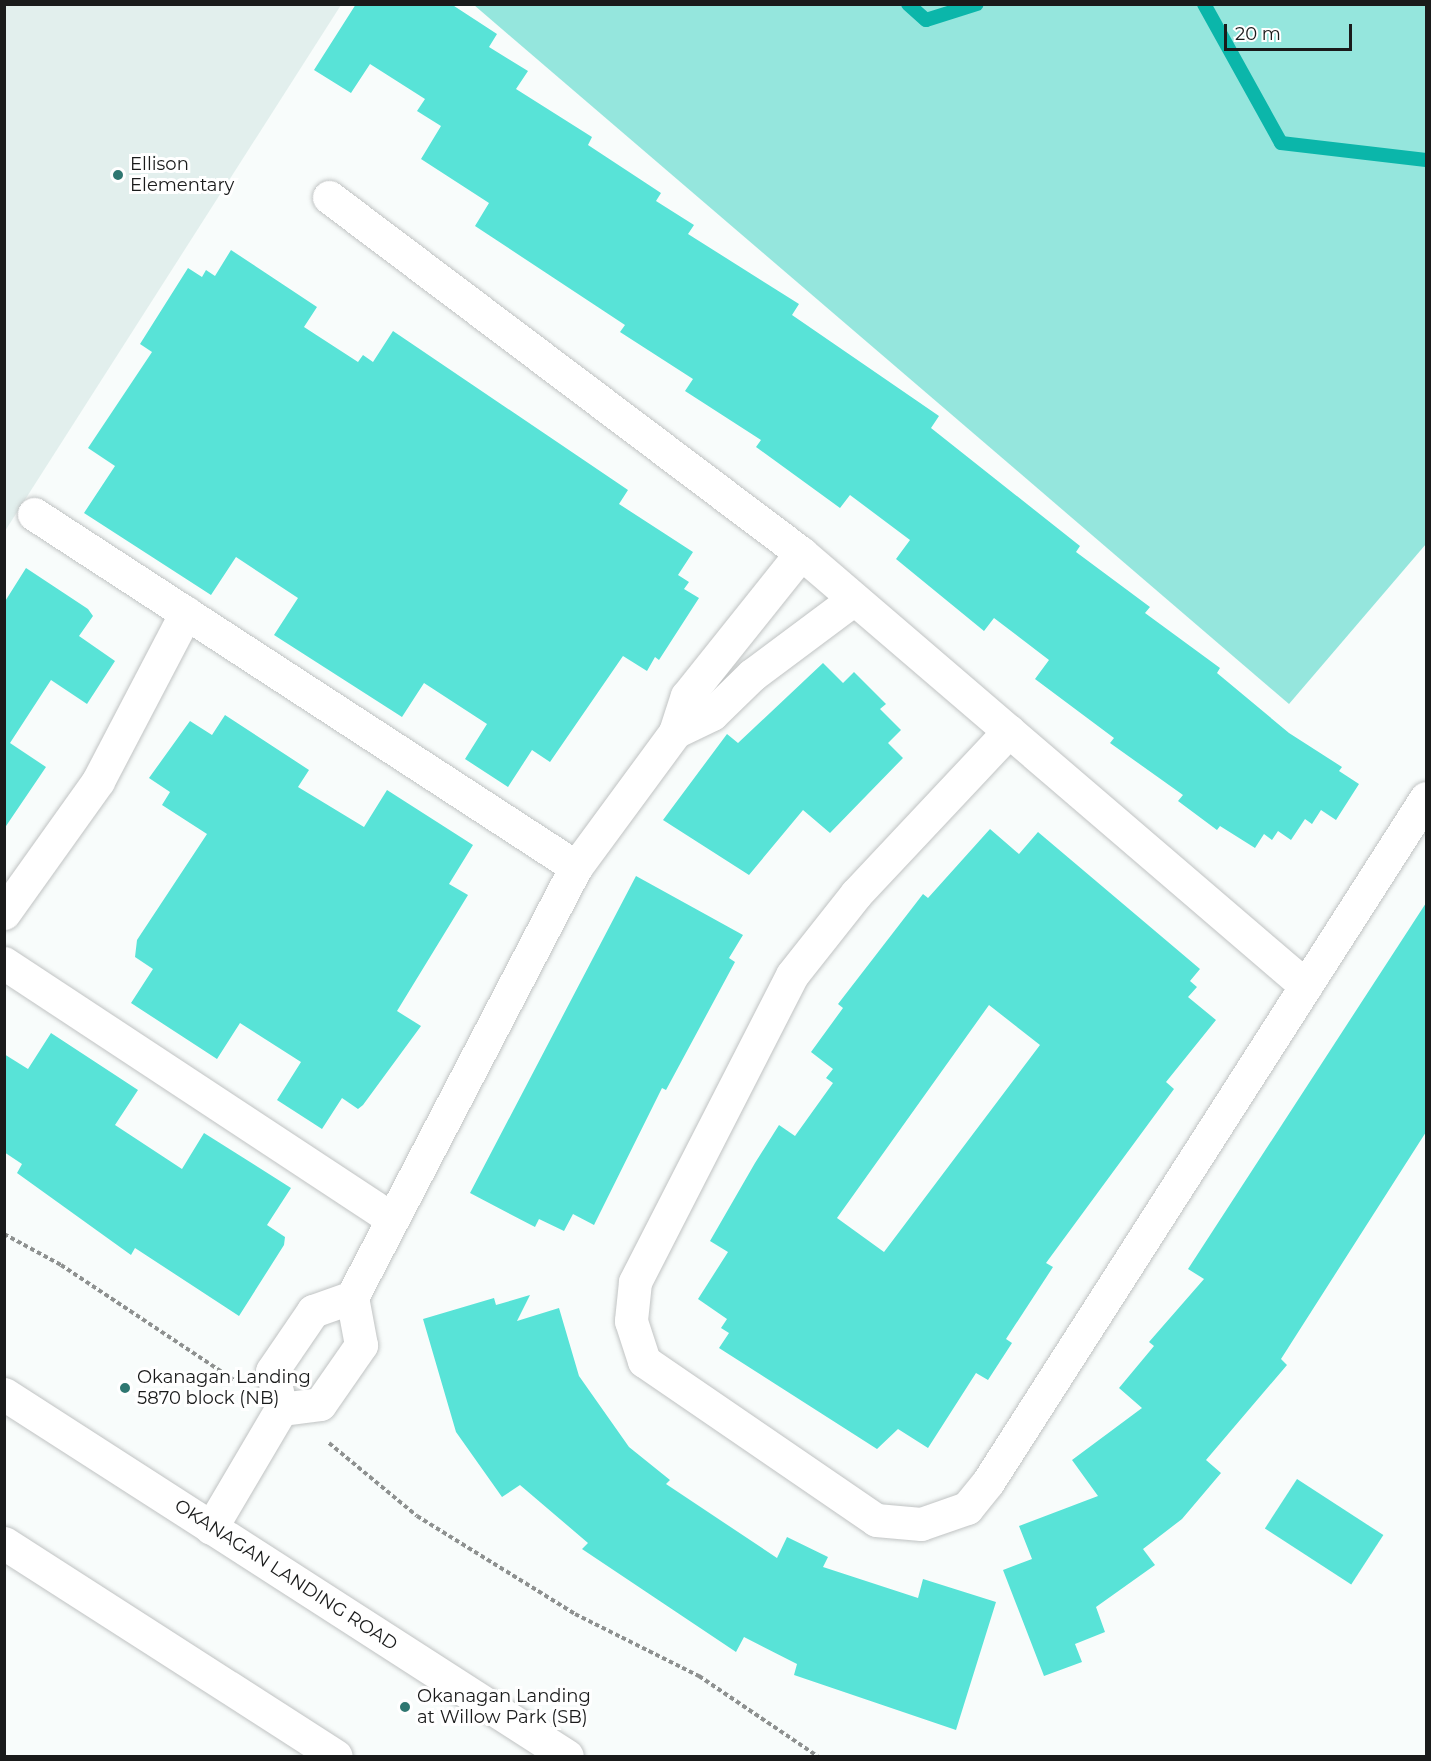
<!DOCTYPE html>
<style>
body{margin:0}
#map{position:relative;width:1431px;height:1761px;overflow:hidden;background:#f8fcfb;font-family:Montserrat,sans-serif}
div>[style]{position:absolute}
.built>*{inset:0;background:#e2efed}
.green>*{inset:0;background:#95e6dd}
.stream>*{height:14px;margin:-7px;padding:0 7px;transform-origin:7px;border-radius:7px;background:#0bb6aa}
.building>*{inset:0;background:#58e3d7;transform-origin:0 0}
.path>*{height:4px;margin-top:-2px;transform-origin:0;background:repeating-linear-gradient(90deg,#8e9190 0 4.5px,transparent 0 7.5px)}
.roads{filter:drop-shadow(0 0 2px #c0c3c3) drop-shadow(0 0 2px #c0c3c3)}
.minor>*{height:33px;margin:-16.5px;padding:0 16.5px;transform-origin:16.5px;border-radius:16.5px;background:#fff}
.major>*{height:33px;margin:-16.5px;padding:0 16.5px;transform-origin:16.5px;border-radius:16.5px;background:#fff}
.dots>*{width:16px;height:16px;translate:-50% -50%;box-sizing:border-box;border:3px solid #fff;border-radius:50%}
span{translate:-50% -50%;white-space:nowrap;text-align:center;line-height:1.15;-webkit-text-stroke:6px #fff;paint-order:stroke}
.poi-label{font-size:18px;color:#1a1b1b}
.left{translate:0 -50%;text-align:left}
.street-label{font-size:18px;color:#1a1b1b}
.frame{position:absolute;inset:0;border:6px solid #1a1b1b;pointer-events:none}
.scale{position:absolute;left:1224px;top:24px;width:128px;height:27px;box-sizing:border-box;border:3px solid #1a1b1b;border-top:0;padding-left:8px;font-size:18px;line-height:21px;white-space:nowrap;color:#1a1b1b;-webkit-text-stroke:4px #fff;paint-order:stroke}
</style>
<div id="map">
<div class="built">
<i style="clip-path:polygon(5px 5px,341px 5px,5px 531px)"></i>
</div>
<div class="green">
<i style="clip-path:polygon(474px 5px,1426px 5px,1426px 544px,1289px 704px)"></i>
</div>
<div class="stream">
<i style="left:908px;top:4px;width:24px;rotate:42deg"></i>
<i style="left:926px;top:20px;width:53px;rotate:-17.4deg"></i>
<i style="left:1204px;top:4px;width:159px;rotate:61deg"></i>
<i style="left:1281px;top:143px;width:146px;rotate:6.7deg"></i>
</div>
<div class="building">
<i style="clip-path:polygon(356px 4px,451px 4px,497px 34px,489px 47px,528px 71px,516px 89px,592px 137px,588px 145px,661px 193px,656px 201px,694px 225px,688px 234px,799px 304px,792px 315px,939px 416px,931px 428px,1080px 546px,1076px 552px,1150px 607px,1145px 613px,1220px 668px,1217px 673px,1289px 733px,1342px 767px,1339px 771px,1359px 784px,1336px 820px,1321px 810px,1312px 824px,1305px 819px,1291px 840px,1278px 831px,1272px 840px,1264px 834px,1255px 848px,1220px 826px,1217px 830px,1178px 801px,1183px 795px,1110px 743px,1114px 738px,1035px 679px,1049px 660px,994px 618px,984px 631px,896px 559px,910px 540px,850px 495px,840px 508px,756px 447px,761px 440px,685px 391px,693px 379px,620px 332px,625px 325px,475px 226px,489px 203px,421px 159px,441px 126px,417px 111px,425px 99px,370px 64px,351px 93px,314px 70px)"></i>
<i style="clip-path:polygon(231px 250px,317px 307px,304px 327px,358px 362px,363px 355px,373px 362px,393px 331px,628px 490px,619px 504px,693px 552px,678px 575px,689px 582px,684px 589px,699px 598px,659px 660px,655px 657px,647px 671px,623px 656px,550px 762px,532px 750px,508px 787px,465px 759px,487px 724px,424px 683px,402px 717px,274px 635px,298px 598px,236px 557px,211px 595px,84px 513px,115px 466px,88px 448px,152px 352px,140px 344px,188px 268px,202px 277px,206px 270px,215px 276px)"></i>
<i style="clip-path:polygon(26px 568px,88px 609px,93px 616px,79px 636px,115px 661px,87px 704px,51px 680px,10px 743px,46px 767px,4px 829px,4px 603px)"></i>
<i style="clip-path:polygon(823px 663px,843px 683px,854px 672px,886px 704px,880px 709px,901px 730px,888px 743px,903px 758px,830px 833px,803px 810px,749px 875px,663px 820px,727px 734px,738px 743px)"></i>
<i style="clip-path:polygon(225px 715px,309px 770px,298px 787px,364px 827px,387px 790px,473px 845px,449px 884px,468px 895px,397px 1011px,421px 1026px,363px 1105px,358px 1109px,342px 1098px,322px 1129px,277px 1100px,301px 1062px,240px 1023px,217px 1059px,131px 1003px,153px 969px,135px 957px,137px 940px,207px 834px,162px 805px,170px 792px,149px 778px,190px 721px,212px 735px)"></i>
<i style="clip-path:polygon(evenodd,990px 829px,1019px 854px,1038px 832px,1200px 969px,1190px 981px,1197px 987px,1188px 997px,1216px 1020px,1166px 1082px,1174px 1089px,1046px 1263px,1053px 1267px,1006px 1339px,1012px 1343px,988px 1380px,976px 1373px,928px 1448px,898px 1429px,877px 1449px,719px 1348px,729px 1333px,721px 1328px,727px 1319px,698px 1299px,728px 1252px,710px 1241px,755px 1163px,779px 1125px,795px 1136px,833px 1083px,826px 1078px,833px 1069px,811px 1052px,843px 1008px,838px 1004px,923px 894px,928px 898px,990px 829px,989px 1005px,1040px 1045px,884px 1252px,837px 1218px,989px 1005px)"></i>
<i style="clip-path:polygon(636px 876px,743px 935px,729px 958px,735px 962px,666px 1090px,662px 1088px,594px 1225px,573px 1214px,564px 1231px,539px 1219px,535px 1227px,470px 1193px)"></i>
<i style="clip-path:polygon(1426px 903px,1426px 1132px,1281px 1359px,1287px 1365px,1206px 1460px,1221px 1473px,1182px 1519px,1143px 1549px,1155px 1565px,1096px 1607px,1105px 1632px,1075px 1644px,1082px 1662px,1044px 1676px,1003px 1570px,1032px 1559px,1019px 1526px,1098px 1496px,1072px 1460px,1142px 1408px,1119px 1388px,1154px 1346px,1149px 1342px,1204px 1279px,1188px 1269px)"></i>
<i style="clip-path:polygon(51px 1033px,138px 1090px,115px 1125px,182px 1169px,204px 1133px,291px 1188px,267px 1225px,285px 1237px,284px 1245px,239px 1316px,135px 1248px,131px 1255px,17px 1173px,22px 1164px,4px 1152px,4px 1054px,28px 1069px)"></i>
<i style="clip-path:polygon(530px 1295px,517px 1321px,559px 1308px,579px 1376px,629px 1447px,670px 1480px,666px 1484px,777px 1558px,787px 1537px,828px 1557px,823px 1567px,918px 1598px,923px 1579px,996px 1602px,956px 1730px,794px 1675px,797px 1664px,744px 1637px,736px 1652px,582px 1549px,588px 1543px,520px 1485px,502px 1497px,456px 1432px,423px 1319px,494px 1298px,496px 1305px)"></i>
<i style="left:1297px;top:1479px;width:103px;height:59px;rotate:33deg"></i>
</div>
<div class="path">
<i style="left:4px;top:1234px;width:65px;rotate:28.5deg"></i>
<i style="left:61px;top:1265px;width:208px;rotate:33.6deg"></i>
<i style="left:329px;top:1443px;width:114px;rotate:39.7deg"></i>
<i style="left:417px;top:1516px;width:186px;rotate:31.8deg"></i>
<i style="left:575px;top:1614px;width:139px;rotate:26.6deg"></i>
<i style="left:699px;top:1676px;width:143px;rotate:34.1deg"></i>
</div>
<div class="roads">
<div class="minor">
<i style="left:329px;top:197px;width:591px;rotate:37.02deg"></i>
<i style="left:801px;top:553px;width:665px;rotate:40.61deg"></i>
<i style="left:34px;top:514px;width:647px;rotate:33.08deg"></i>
<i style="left:1009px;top:731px;width:224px;rotate:133.2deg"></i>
<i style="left:856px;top:894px;width:103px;rotate:128.3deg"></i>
<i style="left:792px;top:975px;width:345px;rotate:117.1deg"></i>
<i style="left:635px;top:1282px;width:39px;rotate:96deg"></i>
<i style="left:631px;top:1321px;width:42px;rotate:72deg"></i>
<i style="left:644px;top:1361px;width:281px;rotate:34.4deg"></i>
<i style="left:876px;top:1520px;width:45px;rotate:5.1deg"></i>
<i style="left:921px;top:1524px;width:49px;rotate:-19.2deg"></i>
<i style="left:967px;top:1508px;width:33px;rotate:-51deg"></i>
<i style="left:988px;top:1482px;width:812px;rotate:-57.37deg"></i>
<i style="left:675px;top:732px;width:41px;rotate:-25.9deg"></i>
<i style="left:712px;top:714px;width:56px;rotate:-44.3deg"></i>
<i style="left:752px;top:675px;width:127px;rotate:-36.7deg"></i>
<i style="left:4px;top:913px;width:162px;rotate:-54.5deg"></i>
<i style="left:98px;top:781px;width:190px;rotate:-62.4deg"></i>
<i style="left:4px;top:963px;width:465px;rotate:33.4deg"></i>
<i style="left:281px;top:1409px;width:39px;rotate:-7deg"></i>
<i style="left:320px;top:1404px;width:72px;rotate:-55.2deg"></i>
<i style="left:361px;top:1345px;width:49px;rotate:-100.6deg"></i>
<i style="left:352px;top:1297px;width:485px;rotate:-62.5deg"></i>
<i style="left:576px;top:867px;width:167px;rotate:-53.7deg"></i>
<i style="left:675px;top:732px;width:38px;rotate:-72deg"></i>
<i style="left:687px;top:696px;width:183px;rotate:-51.4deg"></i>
<i style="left:211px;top:1528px;width:138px;rotate:-59.5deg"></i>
<i style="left:281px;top:1409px;width:39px;rotate:-103deg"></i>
<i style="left:272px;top:1371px;width:73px;rotate:-55.7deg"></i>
<i style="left:313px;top:1311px;width:41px;rotate:-19.7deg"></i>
<i style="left:4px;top:1543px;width:394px;rotate:32.7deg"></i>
</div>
<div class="major">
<i style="left:4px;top:1394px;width:669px;rotate:32.74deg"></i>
</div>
</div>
<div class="dots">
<i style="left:118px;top:175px;background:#2f7771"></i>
<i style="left:125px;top:1388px;background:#2f7771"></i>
<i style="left:405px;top:1707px;background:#2f7771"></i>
</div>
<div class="poi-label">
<span class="left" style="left:130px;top:175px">Ellison<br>Elementary</span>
<span class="left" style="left:137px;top:1388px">Okanagan Landing<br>5870 block (NB)</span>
<span class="left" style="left:417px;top:1707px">Okanagan Landing<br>at Willow Park (SB)</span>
</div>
<div class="street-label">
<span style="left:286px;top:1575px;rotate:33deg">OKANAGAN LANDING ROAD</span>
</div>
<div class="frame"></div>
<div class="scale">20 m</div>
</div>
